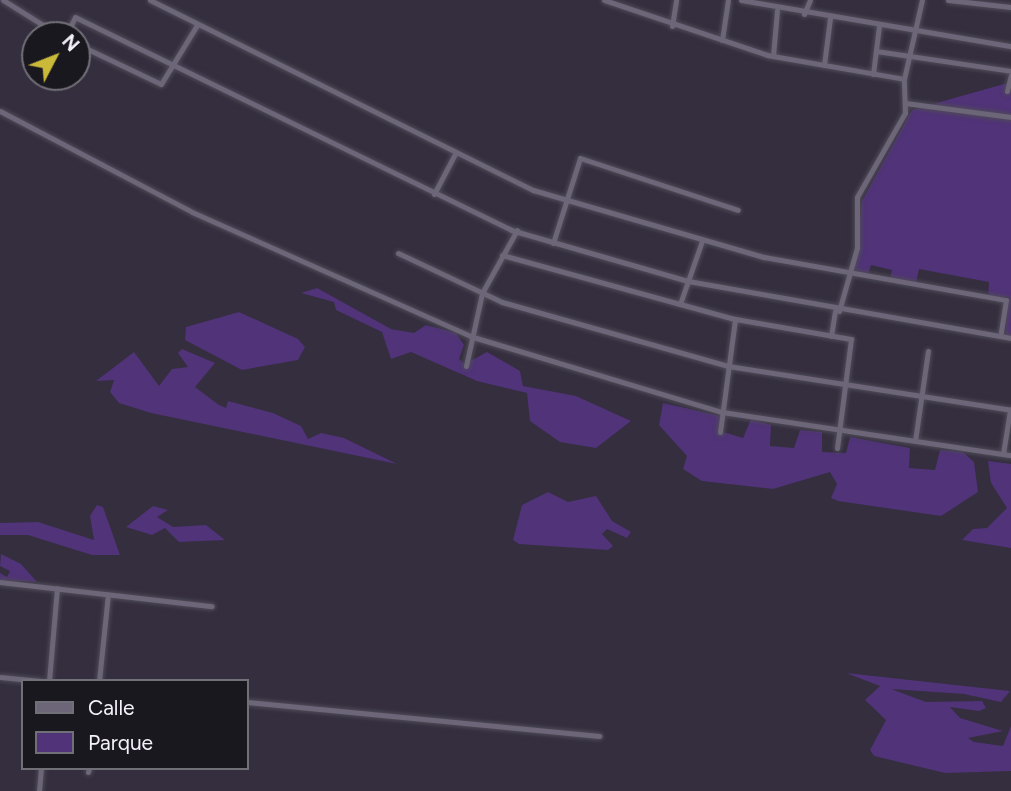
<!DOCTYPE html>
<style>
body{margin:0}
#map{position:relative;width:1011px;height:791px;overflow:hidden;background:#342e3e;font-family:Figtree,sans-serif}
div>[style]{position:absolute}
.green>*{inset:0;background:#503378}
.roads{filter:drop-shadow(0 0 2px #4f4b58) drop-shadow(0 0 2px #4f4b58)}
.minor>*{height:5px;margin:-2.5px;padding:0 2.5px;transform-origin:2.5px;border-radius:2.5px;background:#6c6678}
span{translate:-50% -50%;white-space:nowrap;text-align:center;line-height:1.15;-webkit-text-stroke:7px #1a181f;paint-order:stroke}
.legend{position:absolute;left:21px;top:679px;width:228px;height:91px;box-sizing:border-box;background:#1a181f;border:2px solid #716f77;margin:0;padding:9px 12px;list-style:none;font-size:21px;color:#f4f1fb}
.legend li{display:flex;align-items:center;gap:14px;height:35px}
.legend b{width:35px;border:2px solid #716f77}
.north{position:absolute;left:21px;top:21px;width:70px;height:70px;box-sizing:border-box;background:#1a181f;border:2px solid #716f77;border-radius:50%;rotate:48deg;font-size:19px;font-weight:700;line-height:28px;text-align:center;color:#f4f1fb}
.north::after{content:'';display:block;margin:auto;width:24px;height:32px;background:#cbba39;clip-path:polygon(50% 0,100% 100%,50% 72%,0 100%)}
</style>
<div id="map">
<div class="green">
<i style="clip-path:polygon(1011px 82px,1011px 336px,1005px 335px,1009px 297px,988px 297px,989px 282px,919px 269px,916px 283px,890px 278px,892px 270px,871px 265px,868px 275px,854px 275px,862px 201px,912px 110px)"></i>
<i style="clip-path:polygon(317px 288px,391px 329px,414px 333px,426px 325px,456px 333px,464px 345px,459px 359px,465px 364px,487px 352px,520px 371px,523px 386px,576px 396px,631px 421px,596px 448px,560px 442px,530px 421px,527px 393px,477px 381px,411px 352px,391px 359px,382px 332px,336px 310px,334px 302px,301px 293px)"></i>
<i style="clip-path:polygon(239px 312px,298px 339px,305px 347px,298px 360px,242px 370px,185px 340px,186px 327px)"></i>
<i style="clip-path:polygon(182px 349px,215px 363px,195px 387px,219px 405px,226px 408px,228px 401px,273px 413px,301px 426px,308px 439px,321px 433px,344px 438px,397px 464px,151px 413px,119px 403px,110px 392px,114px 380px,96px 381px,134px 352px,159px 386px,172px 369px,188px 367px,178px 353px)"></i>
<i style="clip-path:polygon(663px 403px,720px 416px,720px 431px,743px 438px,751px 419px,771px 425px,770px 446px,794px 448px,800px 430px,822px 432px,822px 452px,846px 453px,850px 437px,910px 448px,909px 468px,935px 470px,940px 450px,963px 452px,974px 462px,978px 492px,941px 516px,838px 501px,831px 498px,837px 484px,830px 472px,773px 489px,702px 481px,683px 469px,687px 456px,659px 425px)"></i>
<i style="clip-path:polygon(988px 461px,1011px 464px,1011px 548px,962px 540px,973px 529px,987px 528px,1007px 508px,991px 483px)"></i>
<i style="clip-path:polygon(548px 492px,568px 502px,596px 496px,612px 521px,631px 532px,627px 538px,607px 529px,602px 534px,613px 546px,608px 550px,519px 544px,513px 540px,522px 505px)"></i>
<i style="clip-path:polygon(97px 505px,103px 507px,120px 555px,92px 555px,28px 535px,0 535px,0 523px,38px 522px,94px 540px,90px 516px)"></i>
<i style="clip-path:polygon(153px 506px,168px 510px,157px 517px,173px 527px,206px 525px,225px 540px,179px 542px,165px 528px,152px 535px,126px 527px)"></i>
<i style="clip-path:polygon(1px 554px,21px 564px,37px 582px,0 580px,0 573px,7px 577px,10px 571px,0 566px)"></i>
<i style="clip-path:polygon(846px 673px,1010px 691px,1001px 702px,964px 694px,891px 689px,926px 702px,982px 701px,986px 708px,979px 711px,950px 707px,960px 718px,1003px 731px,968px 738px,974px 742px,1003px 746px,1011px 726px,1011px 771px,945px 773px,874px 756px,870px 750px,886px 720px,865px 700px,880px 686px)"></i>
</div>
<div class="roads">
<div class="minor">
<i style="left:3px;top:0;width:66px;rotate:32deg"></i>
<i style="left:150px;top:0;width:428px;rotate:26.4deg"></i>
<i style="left:533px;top:190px;width:241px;rotate:16.2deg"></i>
<i style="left:764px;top:257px;width:246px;rotate:10.1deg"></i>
<i style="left:1006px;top:300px;width:36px;rotate:99deg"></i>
<i style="left:604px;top:0;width:172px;rotate:18.6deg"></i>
<i style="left:767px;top:55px;width:139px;rotate:9.9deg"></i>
<i style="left:741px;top:0;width:274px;rotate:9.7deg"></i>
<i style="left:948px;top:0;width:63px;rotate:6.3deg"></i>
<i style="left:804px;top:14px;width:15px;rotate:-67deg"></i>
<i style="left:75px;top:17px;width:485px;rotate:26deg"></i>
<i style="left:511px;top:230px;width:184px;rotate:16.1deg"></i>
<i style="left:688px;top:281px;width:328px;rotate:10deg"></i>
<i style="left:672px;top:26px;width:26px;rotate:-81deg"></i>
<i style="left:66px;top:35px;width:20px;rotate:-63deg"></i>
<i style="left:722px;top:40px;width:40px;rotate:-81.5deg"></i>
<i style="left:77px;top:44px;width:93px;rotate:25.5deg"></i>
<i style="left:161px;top:84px;width:69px;rotate:-58.6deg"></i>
<i style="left:876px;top:51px;width:136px;rotate:8.4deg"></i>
<i style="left:773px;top:56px;width:46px;rotate:-85deg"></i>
<i style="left:824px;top:65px;width:47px;rotate:-82.7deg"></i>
<i style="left:873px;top:74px;width:48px;rotate:-82.9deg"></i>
<i style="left:1007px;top:91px;width:16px;rotate:-76deg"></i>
<i style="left:905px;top:103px;width:107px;rotate:7.5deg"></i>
<i style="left:0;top:111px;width:217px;rotate:27.7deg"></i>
<i style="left:192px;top:212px;width:308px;rotate:24deg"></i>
<i style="left:473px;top:337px;width:260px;rotate:16.8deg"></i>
<i style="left:722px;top:412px;width:292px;rotate:8.5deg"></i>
<i style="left:434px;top:194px;width:47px;rotate:-62.4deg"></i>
<i style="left:553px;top:243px;width:89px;rotate:-72.4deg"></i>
<i style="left:580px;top:158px;width:166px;rotate:18.2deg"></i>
<i style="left:398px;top:253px;width:115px;rotate:25.2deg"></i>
<i style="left:502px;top:302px;width:235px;rotate:15.8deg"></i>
<i style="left:728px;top:366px;width:286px;rotate:8.8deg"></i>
<i style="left:502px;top:255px;width:242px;rotate:15.4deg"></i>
<i style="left:735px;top:319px;width:118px;rotate:9.8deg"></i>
<i style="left:851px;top:339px;width:110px;rotate:97.3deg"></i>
<i style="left:680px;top:304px;width:67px;rotate:-70.8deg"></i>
<i style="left:839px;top:311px;width:66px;rotate:-74.1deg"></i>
<i style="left:857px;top:248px;width:51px;rotate:-90deg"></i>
<i style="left:857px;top:197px;width:97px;rotate:-60.3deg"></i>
<i style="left:905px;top:113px;width:34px;rotate:-92deg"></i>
<i style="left:904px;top:79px;width:81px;rotate:-77.2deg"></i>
<i style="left:831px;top:336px;width:25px;rotate:-81deg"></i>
<i style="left:466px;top:366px;width:75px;rotate:-77.6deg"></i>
<i style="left:482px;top:293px;width:72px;rotate:-60.9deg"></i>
<i style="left:720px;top:432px;width:114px;rotate:-82.4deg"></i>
<i style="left:915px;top:441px;width:91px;rotate:-81.8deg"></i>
<i style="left:1003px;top:454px;width:45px;rotate:-81deg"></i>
<i style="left:0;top:582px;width:213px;rotate:6.5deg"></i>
<i style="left:0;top:677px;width:41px;rotate:5.6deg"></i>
<i style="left:49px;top:681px;width:93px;rotate:-85.1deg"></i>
<i style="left:99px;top:681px;width:87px;rotate:-84.1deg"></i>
<i style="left:247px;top:702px;width:354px;rotate:5.5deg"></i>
<i style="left:88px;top:772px;width:4px;rotate:-76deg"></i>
<i style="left:39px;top:791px;width:23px;rotate:-85deg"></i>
</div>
</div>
<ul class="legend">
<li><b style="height:9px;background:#6c6678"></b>Calle</li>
<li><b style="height:19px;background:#503378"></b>Parque</li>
</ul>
<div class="north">N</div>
</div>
